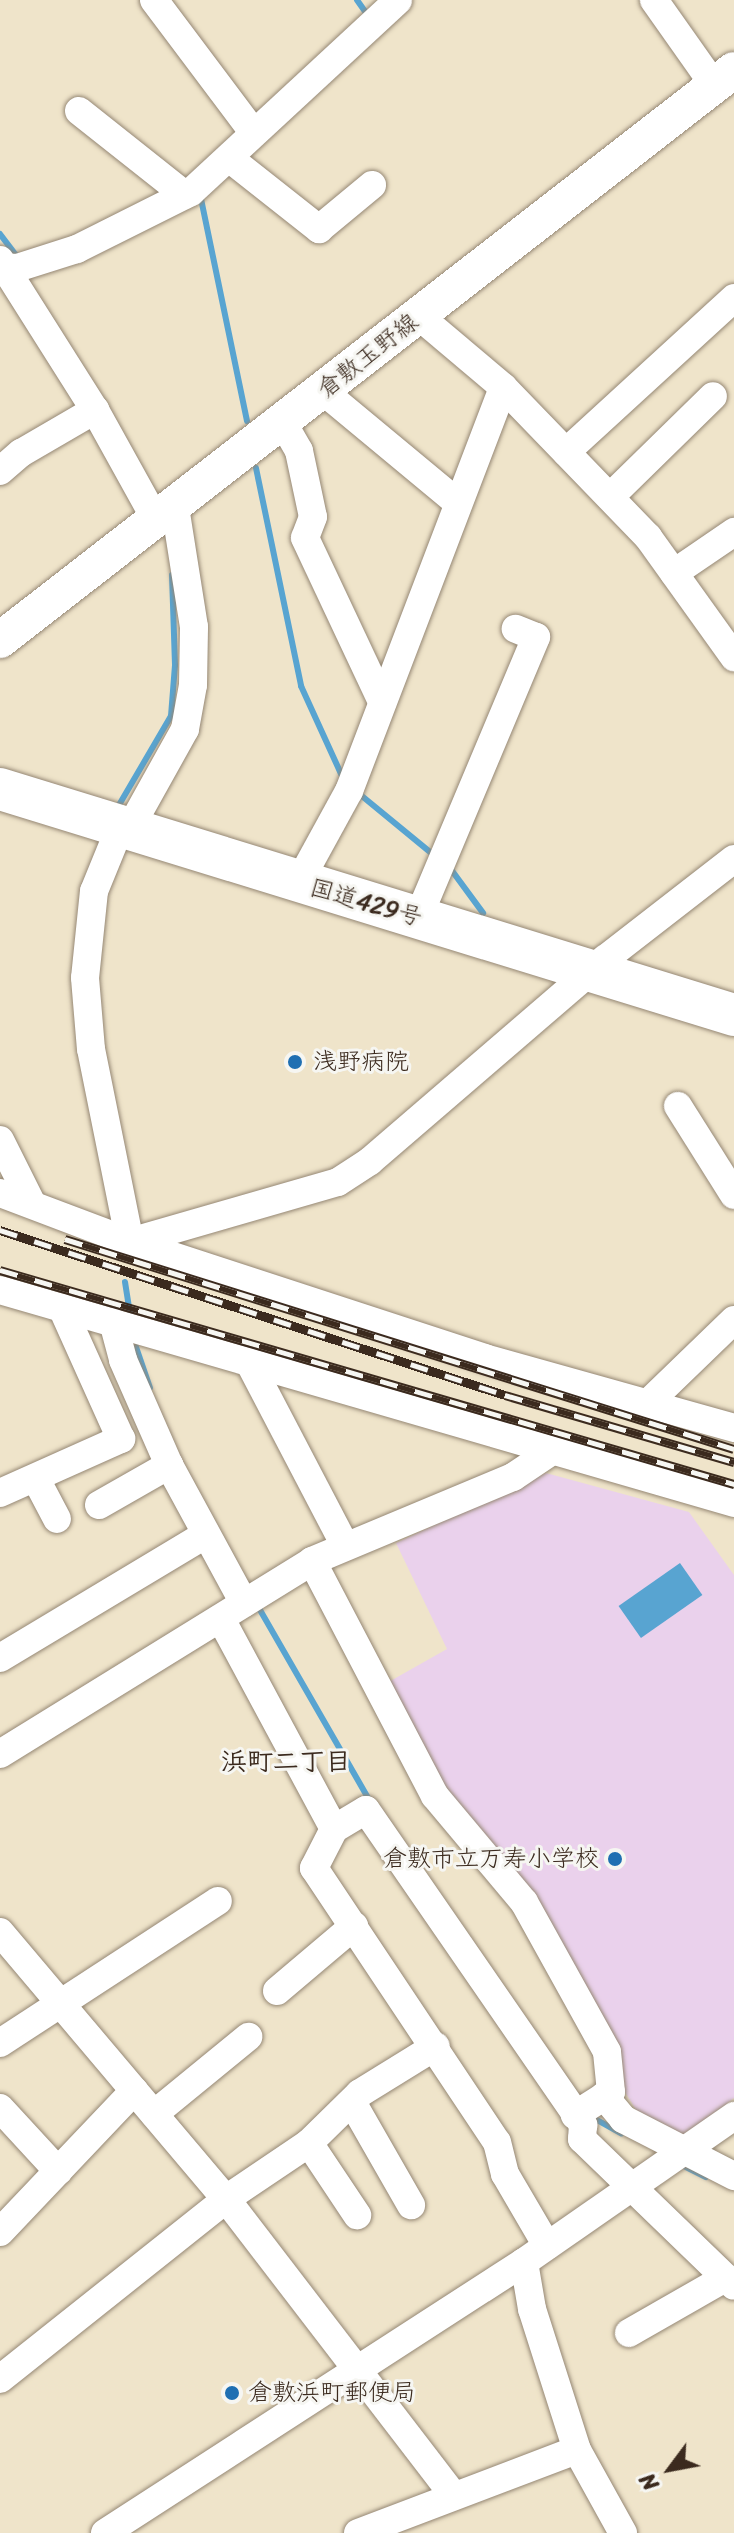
<!DOCTYPE html>
<meta charset="utf-8">
<style>
body{margin:0}
#map{position:relative;width:734px;height:2533px;overflow:hidden;background:#efe4ca;font-family:Sriracha,"Klee One",sans-serif}
div>[style]{position:absolute}
.built>*{inset:0;background:#ead1ec}
.water>*{inset:0;background:#58a4d1;transform-origin:0 0}
.stream>*{height:6px;margin:-3px;padding:0 3px;transform-origin:3px;border-radius:3px;background:#58a4d1}
.roads{filter:drop-shadow(0 0 2px #958774) drop-shadow(0 0 2px #958774)}
.minor>*{height:28px;margin:-14px;padding:0 14px;transform-origin:14px;border-radius:14px;background:#fff}
.major>*{height:36px;margin:-18px;padding:0 18px;transform-origin:18px;border-radius:18px;background:#fff}
.highway>*{height:42px;margin:-21px;padding:0 21px;transform-origin:21px;border-radius:21px;background:#fff}
.rail>*{height:9px;margin-top:-4.5px;transform-origin:0;background:repeating-linear-gradient(90deg,#f6f6f2 0 18px,#3b2a1e 0 36px);box-sizing:border-box;border-block:2px solid #3b2a1e}
.dots>*{width:22px;height:22px;translate:-50% -50%;box-sizing:border-box;border:4px solid #f6f6f2;border-radius:50%}
span{translate:-50% -50%;white-space:nowrap;text-align:center;line-height:1.15;-webkit-text-stroke:6px #f6f6f2;paint-order:stroke}
.street-label{font-size:24px;color:#3b2a1e}
.poi-label{font-size:24px;color:#3b2a1e}
.left{translate:0 -50%;text-align:left}
.right{translate:-100% -50%;text-align:right}
.neighbourhood-label{font-size:26px;color:#3b2a1e;font-weight:700}
.north{position:absolute;left:630px;top:2429px;width:80px;height:80px;-webkit-text-stroke:6px #f6f6f2;paint-order:stroke;rotate:238deg;font-size:22px;font-weight:700;line-height:32px;text-align:center;color:#3b2a1e}
.north::after{content:'';display:block;margin:auto;width:28px;height:36px;background:#3b2a1e;clip-path:polygon(50% 0,100% 100%,50% 72%,0 100%)}
</style>
<div id="map">
<div class="built">
<i style="clip-path:polygon(546px 1473px,689px 1512px,734px 1575px,734px 2098px,684px 2137px,636px 2110px,446px 1799px,385px 1684px,447px 1649px,396px 1543px)"></i>
</div>
<div class="water">
<i style="left:680px;top:1563px;width:39px;height:75px;rotate:55deg"></i>
</div>
<div class="stream">
<i style="left:357px;top:0;width:19px;rotate:55deg"></i>
<i style="left:200px;top:194px;width:232px;rotate:78.3deg"></i>
<i style="left:0;top:234px;width:30px;rotate:53deg"></i>
<i style="left:256px;top:468px;width:223px;rotate:78.3deg"></i>
<i style="left:301px;top:686px;width:101px;rotate:65.5deg"></i>
<i style="left:357px;top:792px;width:101px;rotate:39.4deg"></i>
<i style="left:119px;top:805px;width:103px;rotate:-59.7deg"></i>
<i style="left:171px;top:716px;width:51px;rotate:-85.5deg"></i>
<i style="left:175px;top:665px;width:90px;rotate:-91.9deg"></i>
<i style="left:450px;top:868px;width:56px;rotate:53.7deg"></i>
<i style="left:125px;top:1282px;width:32px;rotate:81deg"></i>
<i style="left:136px;top:1347px;width:43px;rotate:71.1deg"></i>
<i style="left:256px;top:1603px;width:228px;rotate:60.1deg"></i>
<i style="left:588px;top:2115px;width:38px;rotate:29deg"></i>
<i style="left:680px;top:2164px;width:29px;rotate:27deg"></i>
</div>
<div class="roads">
<div class="minor">
<i style="left:154px;top:0;width:166px;rotate:53.1deg"></i>
<i style="left:654px;top:0;width:104px;rotate:54.8deg"></i>
<i style="left:79px;top:111px;width:135px;rotate:38.4deg"></i>
<i style="left:229px;top:158px;width:115px;rotate:38.3deg"></i>
<i style="left:319px;top:229px;width:69px;rotate:-39.7deg"></i>
<i style="left:0;top:260px;width:178px;rotate:57.7deg"></i>
<i style="left:95px;top:410px;width:128px;rotate:61deg"></i>
<i style="left:0;top:267px;width:17px;rotate:3deg"></i>
<i style="left:17px;top:268px;width:63px;rotate:-17.6deg"></i>
<i style="left:77px;top:249px;width:127px;rotate:-26.6deg"></i>
<i style="left:191px;top:192px;width:282px;rotate:-42.8deg"></i>
<i style="left:419px;top:316px;width:110px;rotate:40.2deg"></i>
<i style="left:503px;top:387px;width:209px;rotate:46deg"></i>
<i style="left:648px;top:537px;width:148px;rotate:54.4deg"></i>
<i style="left:323px;top:391px;width:175px;rotate:39.7deg"></i>
<i style="left:283px;top:423px;width:32px;rotate:60deg"></i>
<i style="left:299px;top:451px;width:67px;rotate:78deg"></i>
<i style="left:313px;top:517px;width:22px;rotate:111deg"></i>
<i style="left:305px;top:538px;width:181px;rotate:64.8deg"></i>
<i style="left:566px;top:452px;width:228px;rotate:-42.5deg"></i>
<i style="left:0;top:471px;width:28px;rotate:-41deg"></i>
<i style="left:21px;top:453px;width:86px;rotate:-30.2deg"></i>
<i style="left:610px;top:497px;width:144px;rotate:-44.4deg"></i>
<i style="left:674px;top:573px;width:73px;rotate:-34.3deg"></i>
<i style="left:121px;top:825px;width:71px;rotate:112.2deg"></i>
<i style="left:94px;top:891px;width:87px;rotate:95.9deg"></i>
<i style="left:85px;top:978px;width:71px;rotate:85.2deg"></i>
<i style="left:91px;top:1049px;width:197px;rotate:78.6deg"></i>
<i style="left:130px;top:828px;width:113px;rotate:-60.9deg"></i>
<i style="left:185px;top:729px;width:45px;rotate:-79.7deg"></i>
<i style="left:193px;top:685px;width:58px;rotate:-89deg"></i>
<i style="left:194px;top:627px;width:121px;rotate:-99deg"></i>
<i style="left:298px;top:884px;width:106px;rotate:-61.3deg"></i>
<i style="left:349px;top:791px;width:432px;rotate:-69.1deg"></i>
<i style="left:418px;top:918px;width:305px;rotate:-67.2deg"></i>
<i style="left:536px;top:637px;width:22px;rotate:-158deg"></i>
<i style="left:678px;top:1106px;width:105px;rotate:57.8deg"></i>
<i style="left:0;top:1140px;width:69px;rotate:63.4deg"></i>
<i style="left:0;top:1193px;width:139px;rotate:20.7deg"></i>
<i style="left:130px;top:1242px;width:373px;rotate:18.1deg"></i>
<i style="left:484px;top:1358px;width:260px;rotate:15.6deg"></i>
<i style="left:130px;top:1242px;width:216px;rotate:-16.1deg"></i>
<i style="left:338px;top:1182px;width:38px;rotate:-33deg"></i>
<i style="left:370px;top:1161px;width:310px;rotate:-40.7deg"></i>
<i style="left:605px;top:959px;width:163px;rotate:-37.8deg"></i>
<i style="left:0;top:1290px;width:764px;rotate:16.18deg"></i>
<i style="left:113px;top:1322px;width:39px;rotate:75deg"></i>
<i style="left:123px;top:1360px;width:115px;rotate:66.3deg"></i>
<i style="left:169px;top:1465px;width:157px;rotate:61.5deg"></i>
<i style="left:249px;top:1362px;width:205px;rotate:62.4deg"></i>
<i style="left:649px;top:1402px;width:118px;rotate:-44deg"></i>
<i style="left:36px;top:1479px;width:45px;rotate:62.3deg"></i>
<i style="left:0;top:1493px;width:133px;rotate:-24.1deg"></i>
<i style="left:121px;top:1439px;width:144px;rotate:-114.2deg"></i>
<i style="left:99px;top:1505px;width:81px;rotate:-29.7deg"></i>
<i style="left:312px;top:1561px;width:265px;rotate:62.4deg"></i>
<i style="left:435px;top:1796px;width:138px;rotate:50deg"></i>
<i style="left:524px;top:1902px;width:171px;rotate:61deg"></i>
<i style="left:607px;top:2052px;width:40px;rotate:84.3deg"></i>
<i style="left:611px;top:2092px;width:43px;rotate:147.4deg"></i>
<i style="left:221px;top:1619px;width:238px;rotate:61.7deg"></i>
<i style="left:334px;top:1829px;width:44px;rotate:117.1deg"></i>
<i style="left:314px;top:1868px;width:329px;rotate:56.3deg"></i>
<i style="left:497px;top:2142px;width:33px;rotate:76deg"></i>
<i style="left:505px;top:2174px;width:83px;rotate:59.7deg"></i>
<i style="left:0;top:1658px;width:239px;rotate:-31deg"></i>
<i style="left:0;top:1754px;width:367px;rotate:-31.7deg"></i>
<i style="left:312px;top:1561px;width:218px;rotate:-22.7deg"></i>
<i style="left:513px;top:1477px;width:47px;rotate:-33.7deg"></i>
<i style="left:334px;top:1829px;width:37px;rotate:-31deg"></i>
<i style="left:366px;top:1810px;width:383px;rotate:55.4deg"></i>
<i style="left:583px;top:2125px;width:14px;rotate:94deg"></i>
<i style="left:582px;top:2139px;width:211px;rotate:44deg"></i>
<i style="left:0;top:1932px;width:350px;rotate:49.8deg"></i>
<i style="left:226px;top:2199px;width:374px;rotate:52.5deg"></i>
<i style="left:277px;top:1991px;width:101px;rotate:-40.2deg"></i>
<i style="left:0;top:2043px;width:260px;rotate:-33.1deg"></i>
<i style="left:604px;top:2096px;width:30px;rotate:50deg"></i>
<i style="left:623px;top:2119px;width:125px;rotate:27.2deg"></i>
<i style="left:352px;top:2102px;width:119px;rotate:60.2deg"></i>
<i style="left:0;top:2108px;width:86px;rotate:47.4deg"></i>
<i style="left:154px;top:2114px;width:122px;rotate:-39.3deg"></i>
<i style="left:309px;top:2143px;width:87px;rotate:56.3deg"></i>
<i style="left:0;top:2232px;width:195px;rotate:-46.5deg"></i>
<i style="left:524px;top:2262px;width:48px;rotate:80.3deg"></i>
<i style="left:532px;top:2309px;width:148px;rotate:72.3deg"></i>
<i style="left:577px;top:2450px;width:95px;rotate:61deg"></i>
<i style="left:629px;top:2333px;width:111px;rotate:-29.8deg"></i>
<i style="left:0;top:2379px;width:289px;rotate:-38.5deg"></i>
<i style="left:226px;top:2199px;width:100px;rotate:-34deg"></i>
<i style="left:309px;top:2143px;width:71px;rotate:-44.4deg"></i>
<i style="left:360px;top:2093px;width:89px;rotate:-31.7deg"></i>
<i style="left:105px;top:2533px;width:499px;rotate:-32.9deg"></i>
<i style="left:524px;top:2262px;width:256px;rotate:-34.8deg"></i>
<i style="left:358px;top:2533px;width:234px;rotate:-20.8deg"></i>
</div>
<div class="major">
<i style="left:0;top:640px;width:929px;rotate:-37.83deg"></i>
</div>
<div class="highway">
<i style="left:0;top:789px;width:768px;rotate:17.11deg"></i>
</div>
</div>
<div class="rail">
<i style="left:0;top:1230px;width:531px;rotate:18.09deg"></i>
<i style="left:505px;top:1395px;width:239px;rotate:16.3deg"></i>
<i style="left:65px;top:1239px;width:701px;rotate:17.43deg"></i>
<i style="left:0;top:1270px;width:765px;rotate:16.25deg"></i>
</div>
<div class="dots">
<i style="left:295px;top:1062px;background:#1f6fb2"></i>
<i style="left:615px;top:1859px;background:#1f6fb2"></i>
<i style="left:232px;top:2393px;background:#1f6fb2"></i>
</div>
<div class="street-label">
<span style="left:368px;top:356px;rotate:-38deg">倉敷玉野線</span>
<span style="left:366px;top:903px;rotate:16deg">国道429号</span>
</div>
<div class="poi-label">
<span class="left" style="left:313px;top:1062px">浅野病院</span>
<span class="right" style="left:599px;top:1859px">倉敷市立万寿小学校</span>
<span class="left" style="left:248px;top:2393px">倉敷浜町郵便局</span>
</div>
<div class="neighbourhood-label">
<span style="left:286px;top:1762px">浜町二丁目</span>
</div>
<div class="north">N</div>
</div>
